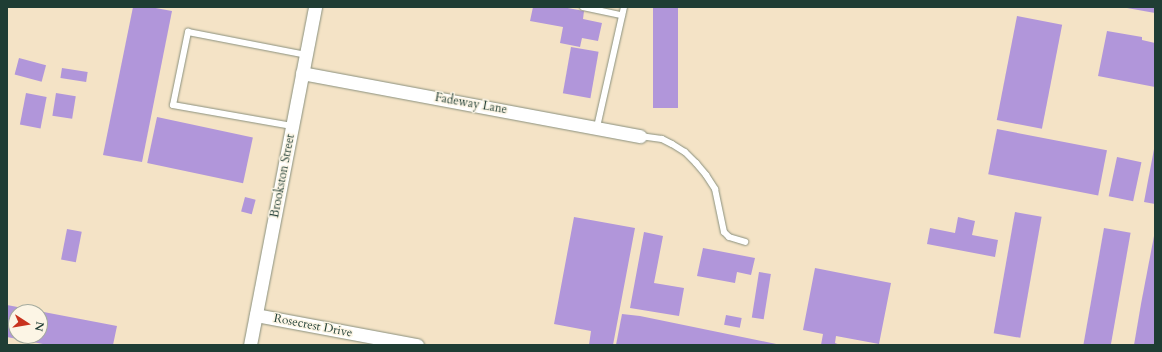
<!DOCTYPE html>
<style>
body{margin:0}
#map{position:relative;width:1162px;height:352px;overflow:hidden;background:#f4e3c6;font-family:Cardo,serif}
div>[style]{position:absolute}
.building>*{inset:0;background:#b196da;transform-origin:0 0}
.roads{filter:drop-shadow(0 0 1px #8a907d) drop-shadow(0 0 1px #8a907d)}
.lane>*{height:6px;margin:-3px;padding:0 3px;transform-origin:3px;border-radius:3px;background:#fff}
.street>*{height:13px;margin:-6.5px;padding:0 6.5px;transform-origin:6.5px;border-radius:6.5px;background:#fff}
span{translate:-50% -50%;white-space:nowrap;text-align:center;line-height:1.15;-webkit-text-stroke:3px #fcf5e5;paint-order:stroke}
.street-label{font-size:12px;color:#1f3d34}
.frame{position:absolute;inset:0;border:8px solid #1f3d34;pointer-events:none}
.north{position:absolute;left:8px;top:304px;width:40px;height:40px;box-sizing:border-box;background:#fcf5e5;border:1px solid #a4ab9e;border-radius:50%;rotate:102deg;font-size:11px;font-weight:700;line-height:16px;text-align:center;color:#1f3d34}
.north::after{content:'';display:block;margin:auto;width:14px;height:18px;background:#c8321e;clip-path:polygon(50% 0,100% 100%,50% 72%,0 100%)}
</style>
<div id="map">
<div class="building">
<i style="clip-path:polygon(133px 7px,150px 7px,172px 11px,142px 162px,103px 155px)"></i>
<i style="clip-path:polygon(533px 7px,562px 7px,584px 11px,583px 19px,602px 23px,598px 41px,582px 38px,580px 47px,560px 43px,563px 27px,530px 21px)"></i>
<i style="left:653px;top:7px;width:25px;height:101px"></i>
<i style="clip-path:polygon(1127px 7px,1155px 7px,1155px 13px,1127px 8px)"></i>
<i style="left:1017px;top:16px;width:46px;height:106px;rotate:11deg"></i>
<i style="clip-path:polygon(1107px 31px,1142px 37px,1142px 40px,1155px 43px,1155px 87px,1098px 76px)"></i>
<i style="left:571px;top:47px;width:28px;height:47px;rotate:10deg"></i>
<i style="left:19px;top:58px;width:28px;height:17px;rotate:15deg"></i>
<i style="left:62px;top:68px;width:26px;height:10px;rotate:9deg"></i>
<i style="left:26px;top:93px;width:21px;height:32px;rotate:11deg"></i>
<i style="left:56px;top:93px;width:20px;height:23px;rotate:9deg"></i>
<i style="left:157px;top:117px;width:98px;height:47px;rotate:12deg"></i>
<i style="left:997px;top:129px;width:112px;height:46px;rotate:11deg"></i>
<i style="clip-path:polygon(1154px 149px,1155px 149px,1155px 204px,1144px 202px)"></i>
<i style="left:1117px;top:157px;width:25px;height:40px;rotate:12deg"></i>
<i style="left:245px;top:197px;width:11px;height:15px;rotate:15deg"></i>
<i style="left:1015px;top:212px;width:27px;height:123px;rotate:10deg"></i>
<i style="clip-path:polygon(574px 217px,635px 228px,613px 345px,589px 345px,591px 331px,554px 324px)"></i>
<i style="clip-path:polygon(958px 217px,975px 221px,972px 235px,998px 240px,995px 257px,927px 244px,930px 228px,955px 233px)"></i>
<i style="left:1104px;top:228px;width:27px;height:119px;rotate:10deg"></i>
<i style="left:67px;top:229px;width:15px;height:31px;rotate:11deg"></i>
<i style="clip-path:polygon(644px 232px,663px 236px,654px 283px,684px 288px,679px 316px,630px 308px)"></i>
<i style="clip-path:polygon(1154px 236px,1155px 345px,1134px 345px,1141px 304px)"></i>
<i style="clip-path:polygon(703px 248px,755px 258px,751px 275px,737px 272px,735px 283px,697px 276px)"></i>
<i style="clip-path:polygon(815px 268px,891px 283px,879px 344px,836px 336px,835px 343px,840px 345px,821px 345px,823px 334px,803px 330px)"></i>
<i style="left:759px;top:272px;width:12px;height:46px;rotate:9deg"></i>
<i style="clip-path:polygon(evenodd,7px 305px,117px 326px,113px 345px,48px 345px,7px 337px,7px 305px,16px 312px,40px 312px,40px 336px,16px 336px,16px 312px)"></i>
<i style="clip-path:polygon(622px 314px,640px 316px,781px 345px,616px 345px)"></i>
<i style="left:726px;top:315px;width:16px;height:10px;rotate:11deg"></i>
</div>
<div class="roads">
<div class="lane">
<i style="left:583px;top:7px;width:40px;rotate:12deg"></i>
<i style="left:292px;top:126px;width:121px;rotate:-170deg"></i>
<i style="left:173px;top:105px;width:75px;rotate:-78.4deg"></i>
<i style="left:188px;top:32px;width:120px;rotate:11deg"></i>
<i style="left:597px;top:127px;width:123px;rotate:-77.3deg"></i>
<i style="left:640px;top:136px;width:22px;rotate:8deg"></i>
<i style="left:662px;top:139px;width:11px;rotate:27deg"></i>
<i style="left:672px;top:144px;width:15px;rotate:32deg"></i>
<i style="left:685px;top:152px;width:16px;rotate:45deg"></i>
<i style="left:696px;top:163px;width:16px;rotate:50deg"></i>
<i style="left:706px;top:175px;width:17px;rotate:57deg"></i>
<i style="left:715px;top:189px;width:44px;rotate:78.2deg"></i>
<i style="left:724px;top:232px;width:7px;rotate:45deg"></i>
<i style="left:729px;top:237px;width:17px;rotate:17deg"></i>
</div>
<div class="street">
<i style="left:302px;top:73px;width:344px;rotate:10.6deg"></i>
<i style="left:256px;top:315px;width:164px;rotate:10.6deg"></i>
<i style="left:250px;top:345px;width:344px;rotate:-79.1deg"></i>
</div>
</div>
<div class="street-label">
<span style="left:471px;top:104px;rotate:10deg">Fadeway Lane</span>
<span style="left:283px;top:176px;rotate:-79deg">Brookston Street</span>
<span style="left:313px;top:326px;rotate:11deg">Rosecrest Drive</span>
</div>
<div class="frame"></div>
<div class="north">N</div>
</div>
